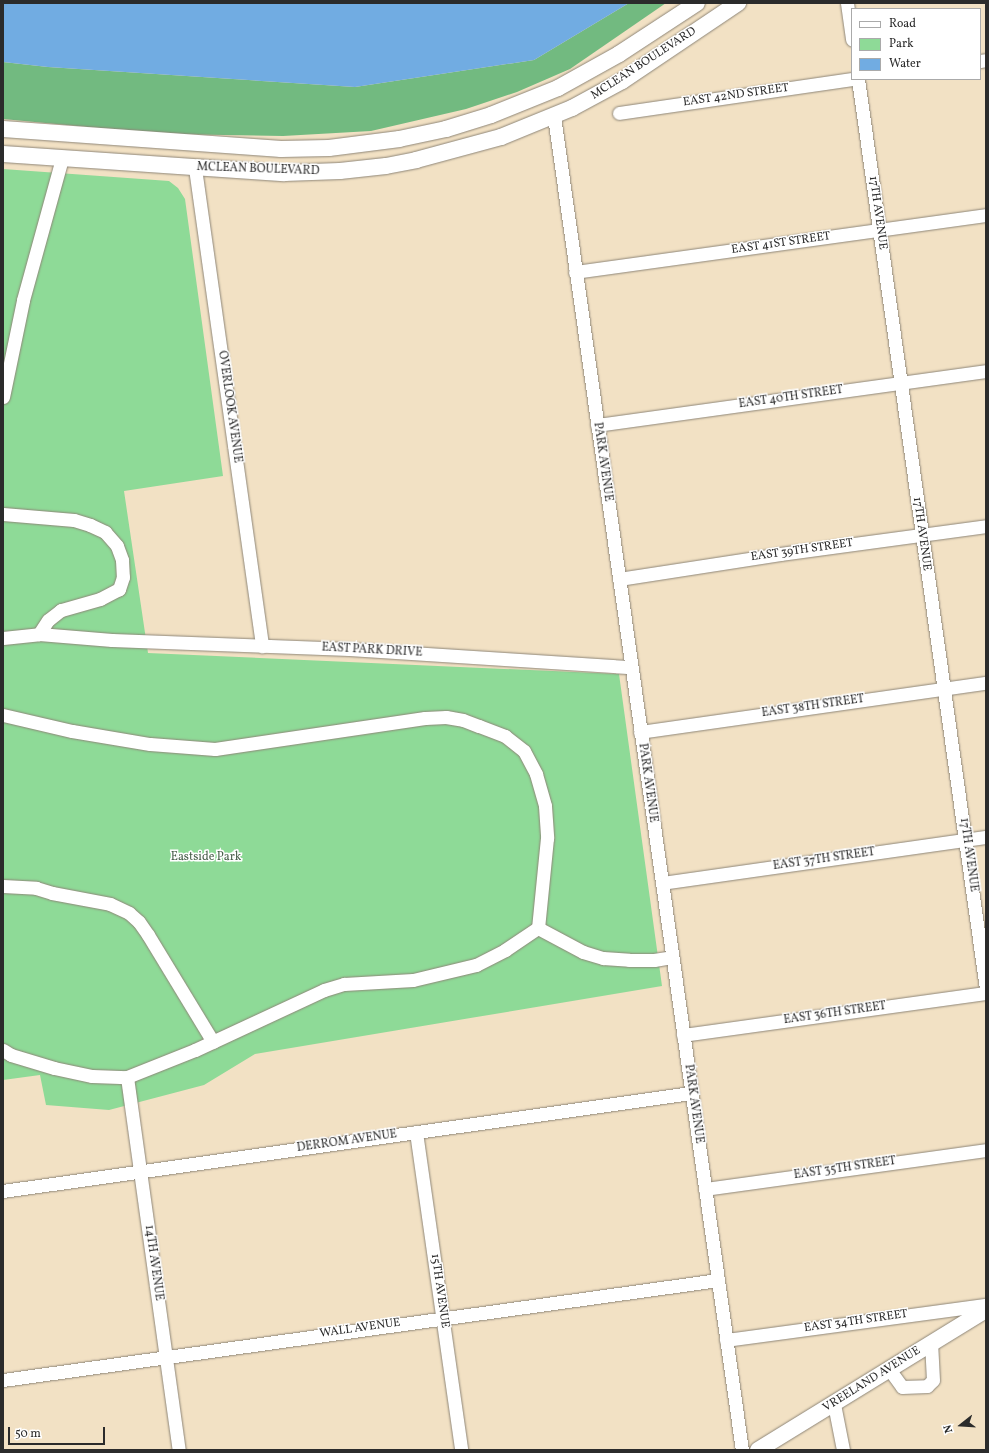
<!DOCTYPE html>
<style>
body{margin:0}
#map{position:relative;width:989px;height:1453px;overflow:hidden;background:#f2e1c4;font-family:Vollkorn,serif}
div>[style]{position:absolute}
.green>*{inset:0;background:#8eda97}
.forest>*{inset:0;background:#72ba80}
.water>*{inset:0;background:#71ace2}
.roads{filter:drop-shadow(0 0 1px #8e8678) drop-shadow(0 0 1px #8e8678)}
.minor>*{height:13px;margin:-6.5px;padding:0 6.5px;transform-origin:6.5px;border-radius:6.5px;background:#fff}
.major>*{height:16px;margin:-8px;padding:0 8px;transform-origin:8px;border-radius:8px;background:#fff}
span{translate:-50% -50%;white-space:nowrap;text-align:center;line-height:1.15;-webkit-text-stroke:3px #fff;paint-order:stroke}
.street-label{font-size:12px;color:#2b2b2b}
.park-label{font-size:12px;color:#49604b}
.frame{position:absolute;inset:0;border:4px solid #2b2b2b;pointer-events:none}
.legend{position:absolute;left:851px;top:8px;width:130px;height:72px;box-sizing:border-box;background:#fff;border:1px solid #aaa;margin:0;padding:5px 7px;list-style:none;font-size:12px;color:#2b2b2b}
.legend li{display:flex;align-items:center;gap:8px;height:20px}
.legend b{width:20px;border:1px solid #aaa}
.north{position:absolute;left:941px;top:1405px;width:40px;height:40px;-webkit-text-stroke:3px #fff;paint-order:stroke;rotate:253deg;font-size:11px;font-weight:700;line-height:16px;text-align:center;color:#2b2b2b}
.north::after{content:'';display:block;margin:auto;width:14px;height:18px;background:#2b2b2b;clip-path:polygon(50% 0,100% 100%,50% 72%,0 100%)}
.scale{position:absolute;left:8px;top:1427px;width:97px;height:18px;box-sizing:border-box;border:2px solid #2b2b2b;border-top:0;padding-left:5px;font-size:12px;line-height:14px;white-space:nowrap;color:#2b2b2b;-webkit-text-stroke:3px #fff;paint-order:stroke}
</style>
<div id="map">
<div class="green">
<i style="clip-path:polygon(3px 169px,169px 181px,178px 188px,185px 199px,223px 476px,124px 491px,148px 653px,619px 674px,662px 986px,255px 1054px,204px 1085px,109px 1110px,46px 1105px,40px 1075px,3px 1080px)"></i>
</div>
<div class="forest">
<i style="clip-path:polygon(629px 3px,666px 3px,570px 69px,517px 92px,466px 109px,371px 131px,283px 136px,162px 134px,3px 119px,3px 62px,48px 67px,355px 87px,534px 60px)"></i>
</div>
<div class="water">
<i style="clip-path:polygon(3px 3px,629px 3px,534px 60px,355px 87px,48px 67px,3px 62px)"></i>
</div>
<div class="roads">
<div class="minor">
<i style="left:847px;top:3px;width:37px;rotate:82deg"></i>
<i style="left:980px;top:61px;width:6px;rotate:-9deg"></i>
<i style="left:858px;top:79px;width:919px;rotate:81.99deg"></i>
<i style="left:619px;top:113px;width:236px;rotate:-8.3deg"></i>
<i style="left:554px;top:116px;width:1347px;rotate:81.98deg"></i>
<i style="left:195px;top:168px;width:483px;rotate:82deg"></i>
<i style="left:575px;top:272px;width:415px;rotate:-7.9deg"></i>
<i style="left:3px;top:397px;width:99px;rotate:-78.3deg"></i>
<i style="left:23px;top:300px;width:147px;rotate:-74.6deg"></i>
<i style="left:597px;top:425px;width:393px;rotate:-7.9deg"></i>
<i style="left:3px;top:514px;width:71px;rotate:4.8deg"></i>
<i style="left:74px;top:520px;width:17px;rotate:17deg"></i>
<i style="left:90px;top:525px;width:17px;rotate:25deg"></i>
<i style="left:105px;top:532px;width:18px;rotate:49deg"></i>
<i style="left:117px;top:546px;width:15px;rotate:70deg"></i>
<i style="left:122px;top:560px;width:17px;rotate:87deg"></i>
<i style="left:123px;top:577px;width:13px;rotate:108deg"></i>
<i style="left:119px;top:589px;width:21px;rotate:152deg"></i>
<i style="left:100px;top:599px;width:41px;rotate:164.2deg"></i>
<i style="left:61px;top:610px;width:16px;rotate:142deg"></i>
<i style="left:48px;top:620px;width:17px;rotate:123deg"></i>
<i style="left:619px;top:579px;width:163px;rotate:-8.8deg"></i>
<i style="left:780px;top:554px;width:208px;rotate:-7.7deg"></i>
<i style="left:3px;top:638px;width:36px;rotate:-6deg"></i>
<i style="left:39px;top:634px;width:73px;rotate:4.7deg"></i>
<i style="left:112px;top:640px;width:237px;rotate:2.2deg"></i>
<i style="left:349px;top:649px;width:283px;rotate:3.7deg"></i>
<i style="left:3px;top:715px;width:71px;rotate:13.1deg"></i>
<i style="left:72px;top:731px;width:79px;rotate:9.5deg"></i>
<i style="left:150px;top:744px;width:65px;rotate:4.4deg"></i>
<i style="left:215px;top:749px;width:212px;rotate:-8.4deg"></i>
<i style="left:425px;top:718px;width:21px;rotate:-3deg"></i>
<i style="left:446px;top:717px;width:17px;rotate:10deg"></i>
<i style="left:463px;top:720px;width:17px;rotate:21deg"></i>
<i style="left:479px;top:726px;width:28px;rotate:21deg"></i>
<i style="left:505px;top:736px;width:24px;rotate:38deg"></i>
<i style="left:524px;top:751px;width:26px;rotate:62deg"></i>
<i style="left:536px;top:774px;width:33px;rotate:74deg"></i>
<i style="left:545px;top:806px;width:32px;rotate:86deg"></i>
<i style="left:547px;top:838px;width:90px;rotate:95.7deg"></i>
<i style="left:640px;top:732px;width:349px;rotate:-8.1deg"></i>
<i style="left:662px;top:883px;width:327px;rotate:-8.1deg"></i>
<i style="left:3px;top:886px;width:33px;rotate:3deg"></i>
<i style="left:36px;top:888px;width:17px;rotate:17deg"></i>
<i style="left:52px;top:893px;width:59px;rotate:10.7deg"></i>
<i style="left:110px;top:904px;width:21px;rotate:25deg"></i>
<i style="left:129px;top:913px;width:13px;rotate:42deg"></i>
<i style="left:139px;top:922px;width:16px;rotate:55deg"></i>
<i style="left:148px;top:935px;width:125px;rotate:58.7deg"></i>
<i style="left:538px;top:928px;width:51px;rotate:28.1deg"></i>
<i style="left:583px;top:952px;width:21px;rotate:17deg"></i>
<i style="left:603px;top:958px;width:26px;rotate:4deg"></i>
<i style="left:629px;top:960px;width:25px"></i>
<i style="left:654px;top:960px;width:18px;rotate:-9deg"></i>
<i style="left:683px;top:1035px;width:306px;rotate:-7.9deg"></i>
<i style="left:3px;top:1050px;width:9px;rotate:32deg"></i>
<i style="left:11px;top:1055px;width:45px;rotate:16.8deg"></i>
<i style="left:54px;top:1068px;width:39px;rotate:12deg"></i>
<i style="left:92px;top:1076px;width:35px;rotate:2deg"></i>
<i style="left:127px;top:1077px;width:73px;rotate:-21.7deg"></i>
<i style="left:195px;top:1050px;width:142px;rotate:-24.9deg"></i>
<i style="left:324px;top:990px;width:21px;rotate:-17deg"></i>
<i style="left:344px;top:984px;width:69px;rotate:-3.3deg"></i>
<i style="left:413px;top:980px;width:65px;rotate:-13.4deg"></i>
<i style="left:476px;top:965px;width:33px;rotate:-27deg"></i>
<i style="left:505px;top:950px;width:40px;rotate:-34deg"></i>
<i style="left:127px;top:1077px;width:377px;rotate:82.1deg"></i>
<i style="left:416px;top:1132px;width:321px;rotate:81.9deg"></i>
<i style="left:705px;top:1189px;width:284px;rotate:-7.9deg"></i>
<i style="left:3px;top:1191px;width:695px;rotate:-8.11deg"></i>
<i style="left:726px;top:1340px;width:262px;rotate:-7.7deg"></i>
<i style="left:889px;top:1369px;width:22px;rotate:54deg"></i>
<i style="left:902px;top:1387px;width:25px;rotate:-2deg"></i>
<i style="left:927px;top:1386px;width:8px;rotate:-45deg"></i>
<i style="left:933px;top:1380px;width:36px;rotate:-93deg"></i>
<i style="left:3px;top:1380px;width:722px;rotate:-7.96deg"></i>
<i style="left:834px;top:1404px;width:47px;rotate:78.9deg"></i>
</div>
<div class="major">
<i style="left:3px;top:129px;width:279px;rotate:4.1deg"></i>
<i style="left:281px;top:149px;width:48px;rotate:-1.2deg"></i>
<i style="left:329px;top:148px;width:71px;rotate:-7.3deg"></i>
<i style="left:399px;top:139px;width:48px;rotate:-12deg"></i>
<i style="left:446px;top:129px;width:47px;rotate:-17.3deg"></i>
<i style="left:491px;top:115px;width:72px;rotate:-21.9deg"></i>
<i style="left:558px;top:88px;width:70px;rotate:-29.1deg"></i>
<i style="left:619px;top:54px;width:93px;rotate:-33.2deg"></i>
<i style="left:3px;top:154px;width:282px;rotate:3.9deg"></i>
<i style="left:284px;top:173px;width:56px;rotate:-2deg"></i>
<i style="left:340px;top:171px;width:46px;rotate:-6.2deg"></i>
<i style="left:386px;top:166px;width:31px;rotate:-11deg"></i>
<i style="left:416px;top:160px;width:88px;rotate:-15.1deg"></i>
<i style="left:501px;top:137px;width:77px;rotate:-22.2deg"></i>
<i style="left:572px;top:108px;width:57px;rotate:-28.4deg"></i>
<i style="left:622px;top:81px;width:140px;rotate:-33.9deg"></i>
<i style="left:758px;top:1450px;width:268px;rotate:-31.6deg"></i>
</div>
</div>
<div class="street-label">
<span style="left:644px;top:64px;rotate:-33deg">MCLEAN BOULEVARD</span>
<span style="left:736px;top:96px;rotate:-8deg">EAST 42ND STREET</span>
<span style="left:258px;top:170px;rotate:2deg">MCLEAN BOULEVARD</span>
<span style="left:877px;top:213px;rotate:82deg">17TH AVENUE</span>
<span style="left:781px;top:244px;rotate:-8deg">EAST 41ST STREET</span>
<span style="left:791px;top:398px;rotate:-8deg">EAST 40TH STREET</span>
<span style="left:229px;top:407px;rotate:82deg">OVERLOOK AVENUE</span>
<span style="left:602px;top:462px;rotate:82deg">PARK AVENUE</span>
<span style="left:921px;top:534px;rotate:82deg">17TH AVENUE</span>
<span style="left:802px;top:551px;rotate:-8deg">EAST 39TH STREET</span>
<span style="left:372px;top:651px;rotate:3deg">EAST PARK DRIVE</span>
<span style="left:813px;top:707px;rotate:-8deg">EAST 38TH STREET</span>
<span style="left:647px;top:783px;rotate:82deg">PARK AVENUE</span>
<span style="left:968px;top:855px;rotate:82deg">17TH AVENUE</span>
<span style="left:824px;top:860px;rotate:-8deg">EAST 37TH STREET</span>
<span style="left:835px;top:1014px;rotate:-8deg">EAST 36TH STREET</span>
<span style="left:693px;top:1104px;rotate:82deg">PARK AVENUE</span>
<span style="left:347px;top:1142px;rotate:-8deg">DERROM AVENUE</span>
<span style="left:845px;top:1169px;rotate:-8deg">EAST 35TH STREET</span>
<span style="left:153px;top:1263px;rotate:82deg">14TH AVENUE</span>
<span style="left:439px;top:1291px;rotate:82deg">15TH AVENUE</span>
<span style="left:856px;top:1322px;rotate:-8deg">EAST 34TH STREET</span>
<span style="left:360px;top:1329px;rotate:-8deg">WALL AVENUE</span>
<span style="left:872px;top:1380px;rotate:-32deg">VREELAND AVENUE</span>
</div>
<div class="park-label">
<span style="left:206px;top:858px">Eastside Park</span>
</div>
<div class="frame"></div>
<ul class="legend">
<li><b style="height:5px;background:#fff"></b>Road</li>
<li><b style="height:11px;background:#8eda97"></b>Park</li>
<li><b style="height:11px;background:#71ace2"></b>Water</li>
</ul>
<div class="north">N</div>
<div class="scale">50 m</div>
</div>
